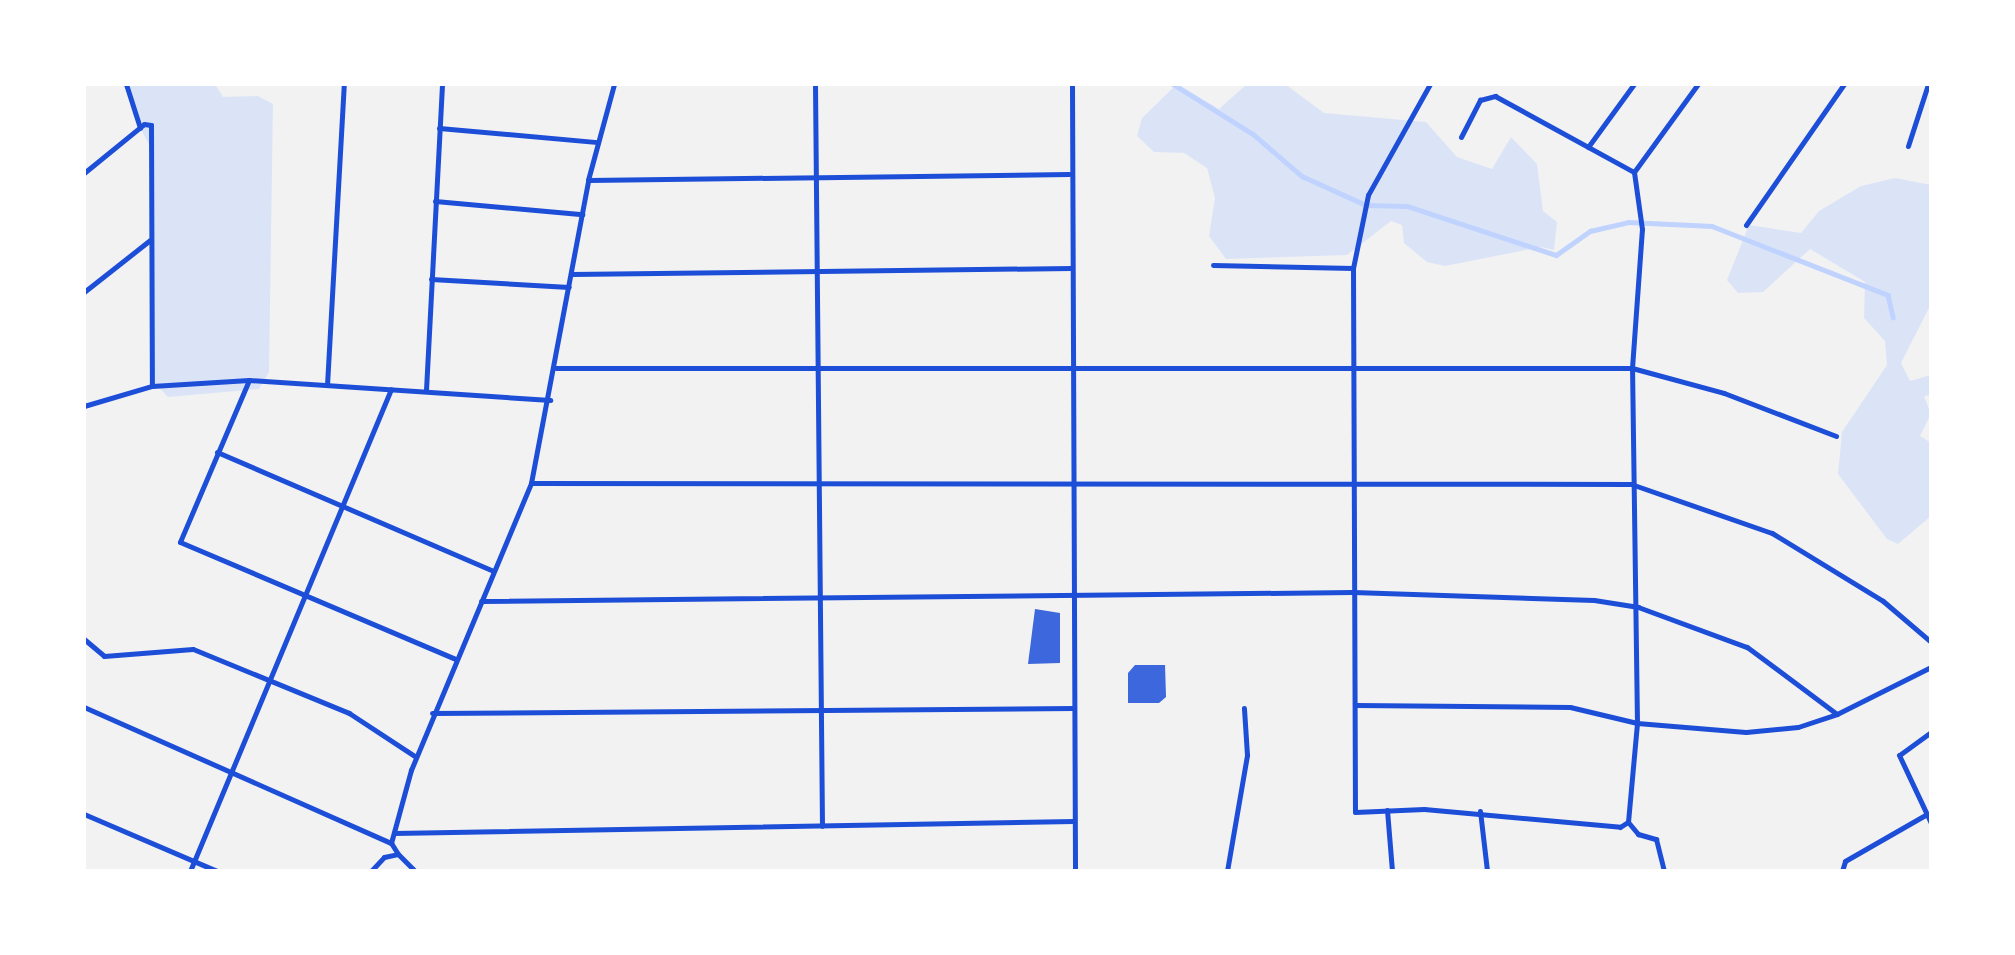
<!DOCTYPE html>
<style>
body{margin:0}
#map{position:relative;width:2015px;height:955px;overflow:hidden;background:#f2f2f2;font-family:Georgia,serif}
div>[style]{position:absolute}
.green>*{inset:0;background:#dbe4f7}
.stream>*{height:4.5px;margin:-2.25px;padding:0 2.25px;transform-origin:2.25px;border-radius:2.25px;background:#bfd3fe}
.building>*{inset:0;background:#3d67dc}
.minor>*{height:5px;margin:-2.5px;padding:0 2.5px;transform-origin:2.5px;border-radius:2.5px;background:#1d4ed8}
span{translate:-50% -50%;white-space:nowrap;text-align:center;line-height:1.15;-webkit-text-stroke:7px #fff;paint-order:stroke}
.frame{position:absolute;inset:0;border:86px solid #fff;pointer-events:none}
</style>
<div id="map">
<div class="green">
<i style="clip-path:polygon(130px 84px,215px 84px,223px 97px,258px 96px,273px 104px,269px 372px,259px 389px,168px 397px,152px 380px,151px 148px,133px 115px)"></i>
<i style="clip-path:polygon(1177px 84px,1219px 109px,1247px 84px,1285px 84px,1324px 113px,1426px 122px,1457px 157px,1492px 169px,1511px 137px,1537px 164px,1543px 211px,1557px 222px,1554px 250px,1541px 247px,1445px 266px,1427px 262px,1404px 243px,1402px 225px,1391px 221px,1347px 255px,1226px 259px,1209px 236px,1215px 198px,1207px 168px,1184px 153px,1154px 152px,1137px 136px,1142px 118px)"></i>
<i style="clip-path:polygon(1895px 178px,1931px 185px,1929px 308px,1901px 363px,1910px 381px,1931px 375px,1931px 395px,1924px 396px,1931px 414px,1920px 436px,1931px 443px,1931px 516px,1898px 544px,1887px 539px,1838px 474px,1842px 432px,1887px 365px,1885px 341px,1864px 318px,1865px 282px,1810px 249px,1763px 292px,1738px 293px,1727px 280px,1749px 225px,1801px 233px,1819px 211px,1861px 186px)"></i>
</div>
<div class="stream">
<i style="left:1173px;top:84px;width:94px;rotate:32deg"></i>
<i style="left:1253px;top:134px;width:65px;rotate:40.6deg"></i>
<i style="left:1302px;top:176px;width:70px;rotate:24.4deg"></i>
<i style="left:1366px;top:205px;width:41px;rotate:1.4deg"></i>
<i style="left:1407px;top:206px;width:157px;rotate:18.2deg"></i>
<i style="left:1556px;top:255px;width:42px;rotate:-35.2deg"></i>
<i style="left:1590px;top:231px;width:39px;rotate:-13deg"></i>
<i style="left:1628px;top:222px;width:84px;rotate:2.7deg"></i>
<i style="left:1712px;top:226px;width:189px;rotate:21.4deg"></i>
<i style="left:1888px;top:295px;width:23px;rotate:77deg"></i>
</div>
<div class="building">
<i style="clip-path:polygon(1035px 609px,1060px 613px,1060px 663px,1028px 664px)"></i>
<i style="clip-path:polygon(1135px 665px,1165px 665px,1166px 697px,1159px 703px,1128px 703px,1128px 673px)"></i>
</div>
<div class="minor">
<i style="left:126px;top:84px;width:46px;rotate:72.3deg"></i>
<i style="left:815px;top:84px;width:742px;rotate:89.46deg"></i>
<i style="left:1072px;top:84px;width:787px;rotate:89.78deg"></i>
<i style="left:1430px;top:84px;width:127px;rotate:119.2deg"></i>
<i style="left:1368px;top:195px;width:75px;rotate:101.6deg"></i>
<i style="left:1353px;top:268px;width:544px;rotate:89.79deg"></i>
<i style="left:1355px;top:812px;width:69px;rotate:-2.5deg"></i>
<i style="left:1424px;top:809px;width:197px;rotate:5.2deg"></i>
<i style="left:1620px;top:827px;width:9px;rotate:-32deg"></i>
<i style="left:1628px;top:822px;width:16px;rotate:50deg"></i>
<i style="left:1638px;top:834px;width:19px;rotate:16deg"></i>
<i style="left:1656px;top:839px;width:33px;rotate:76deg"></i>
<i style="left:439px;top:128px;width:159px;rotate:5.1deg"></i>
<i style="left:1461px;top:137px;width:42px;rotate:-62.8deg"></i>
<i style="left:1480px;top:100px;width:16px;rotate:-15deg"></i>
<i style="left:1495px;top:96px;width:158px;rotate:28.7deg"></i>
<i style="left:1908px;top:146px;width:65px;rotate:-72.1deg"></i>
<i style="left:1588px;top:147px;width:78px;rotate:-53.9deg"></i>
<i style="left:1634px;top:172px;width:109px;rotate:-54deg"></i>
<i style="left:84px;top:173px;width:77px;rotate:-39.2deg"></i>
<i style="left:144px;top:124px;width:7px;rotate:8deg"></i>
<i style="left:151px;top:125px;width:261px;rotate:89.8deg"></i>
<i style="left:588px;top:180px;width:481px;rotate:-0.7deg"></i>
<i style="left:435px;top:201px;width:148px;rotate:5.1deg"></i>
<i style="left:1746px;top:225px;width:172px;rotate:-55.2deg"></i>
<i style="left:1213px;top:265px;width:140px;rotate:1.2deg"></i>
<i style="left:571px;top:274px;width:500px;rotate:-0.69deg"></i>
<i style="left:431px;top:279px;width:138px;rotate:3.3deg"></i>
<i style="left:84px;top:292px;width:84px;rotate:-38.2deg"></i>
<i style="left:556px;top:368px;width:1076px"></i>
<i style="left:1632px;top:368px;width:95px;rotate:15.2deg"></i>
<i style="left:1724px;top:393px;width:120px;rotate:21deg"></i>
<i style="left:249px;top:380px;width:176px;rotate:113.1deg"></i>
<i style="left:180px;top:542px;width:299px;rotate:23deg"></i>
<i style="left:327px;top:385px;width:301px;rotate:-86.8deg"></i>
<i style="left:426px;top:390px;width:306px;rotate:-87deg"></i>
<i style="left:84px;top:406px;width:71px;rotate:-16.4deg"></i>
<i style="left:152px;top:386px;width:97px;rotate:-3.5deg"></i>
<i style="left:249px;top:380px;width:302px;rotate:3.8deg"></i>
<i style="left:217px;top:452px;width:301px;rotate:23.3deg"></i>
<i style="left:531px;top:483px;width:1100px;rotate:0.05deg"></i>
<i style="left:1631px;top:484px;width:149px;rotate:19.2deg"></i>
<i style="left:1772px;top:533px;width:130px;rotate:31.5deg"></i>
<i style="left:1883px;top:601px;width:63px;rotate:40.5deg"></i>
<i style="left:481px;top:601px;width:872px;rotate:-0.59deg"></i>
<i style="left:1353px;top:592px;width:241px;rotate:1.9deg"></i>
<i style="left:1594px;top:600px;width:45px;rotate:9deg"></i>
<i style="left:1638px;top:607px;width:116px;rotate:20.2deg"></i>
<i style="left:1747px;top:647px;width:112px;rotate:36.7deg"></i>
<i style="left:84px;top:639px;width:26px;rotate:40deg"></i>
<i style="left:104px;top:656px;width:89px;rotate:-4.5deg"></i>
<i style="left:193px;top:649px;width:169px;rotate:22.3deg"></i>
<i style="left:349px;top:713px;width:80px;rotate:33.3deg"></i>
<i style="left:1355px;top:705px;width:215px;rotate:0.5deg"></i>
<i style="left:1570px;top:707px;width:69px;rotate:13.4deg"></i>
<i style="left:1637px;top:723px;width:109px;rotate:4.7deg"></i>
<i style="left:1746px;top:732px;width:52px;rotate:-5.5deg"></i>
<i style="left:1798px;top:727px;width:41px;rotate:-18.4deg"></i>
<i style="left:1837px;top:714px;width:105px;rotate:-26.6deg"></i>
<i style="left:84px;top:707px;width:336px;rotate:23.9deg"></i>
<i style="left:432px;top:713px;width:642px;rotate:-0.45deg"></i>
<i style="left:1931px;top:732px;width:39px;rotate:144deg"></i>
<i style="left:1899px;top:755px;width:75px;rotate:64.8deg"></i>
<i style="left:1387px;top:810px;width:61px;rotate:85.3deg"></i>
<i style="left:1480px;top:811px;width:60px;rotate:83.3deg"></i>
<i style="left:84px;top:814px;width:145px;rotate:23.2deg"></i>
<i style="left:1628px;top:822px;width:99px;rotate:-84.8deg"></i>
<i style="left:1637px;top:723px;width:355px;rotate:-90.8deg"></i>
<i style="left:1632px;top:368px;width:139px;rotate:-85.9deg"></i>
<i style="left:1642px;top:229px;width:58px;rotate:-98deg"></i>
<i style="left:394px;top:833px;width:680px;rotate:-1.01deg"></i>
<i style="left:398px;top:854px;width:24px;rotate:45deg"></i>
<i style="left:190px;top:871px;width:522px;rotate:-67.36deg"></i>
<i style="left:371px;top:871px;width:19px;rotate:-47deg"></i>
<i style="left:384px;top:857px;width:14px;rotate:-12deg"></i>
<i style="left:398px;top:854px;width:13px;rotate:-122deg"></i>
<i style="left:391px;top:843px;width:76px;rotate:-74.7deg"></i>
<i style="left:411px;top:770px;width:311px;rotate:-67.3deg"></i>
<i style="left:531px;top:483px;width:308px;rotate:-79.3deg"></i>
<i style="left:588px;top:180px;width:99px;rotate:-74.8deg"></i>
<i style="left:1227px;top:871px;width:118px;rotate:-80.2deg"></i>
<i style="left:1247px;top:755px;width:47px;rotate:-93.7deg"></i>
<i style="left:1842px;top:871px;width:10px;rotate:-73deg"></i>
<i style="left:1845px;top:861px;width:95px;rotate:-29.8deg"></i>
</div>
<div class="frame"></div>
</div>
